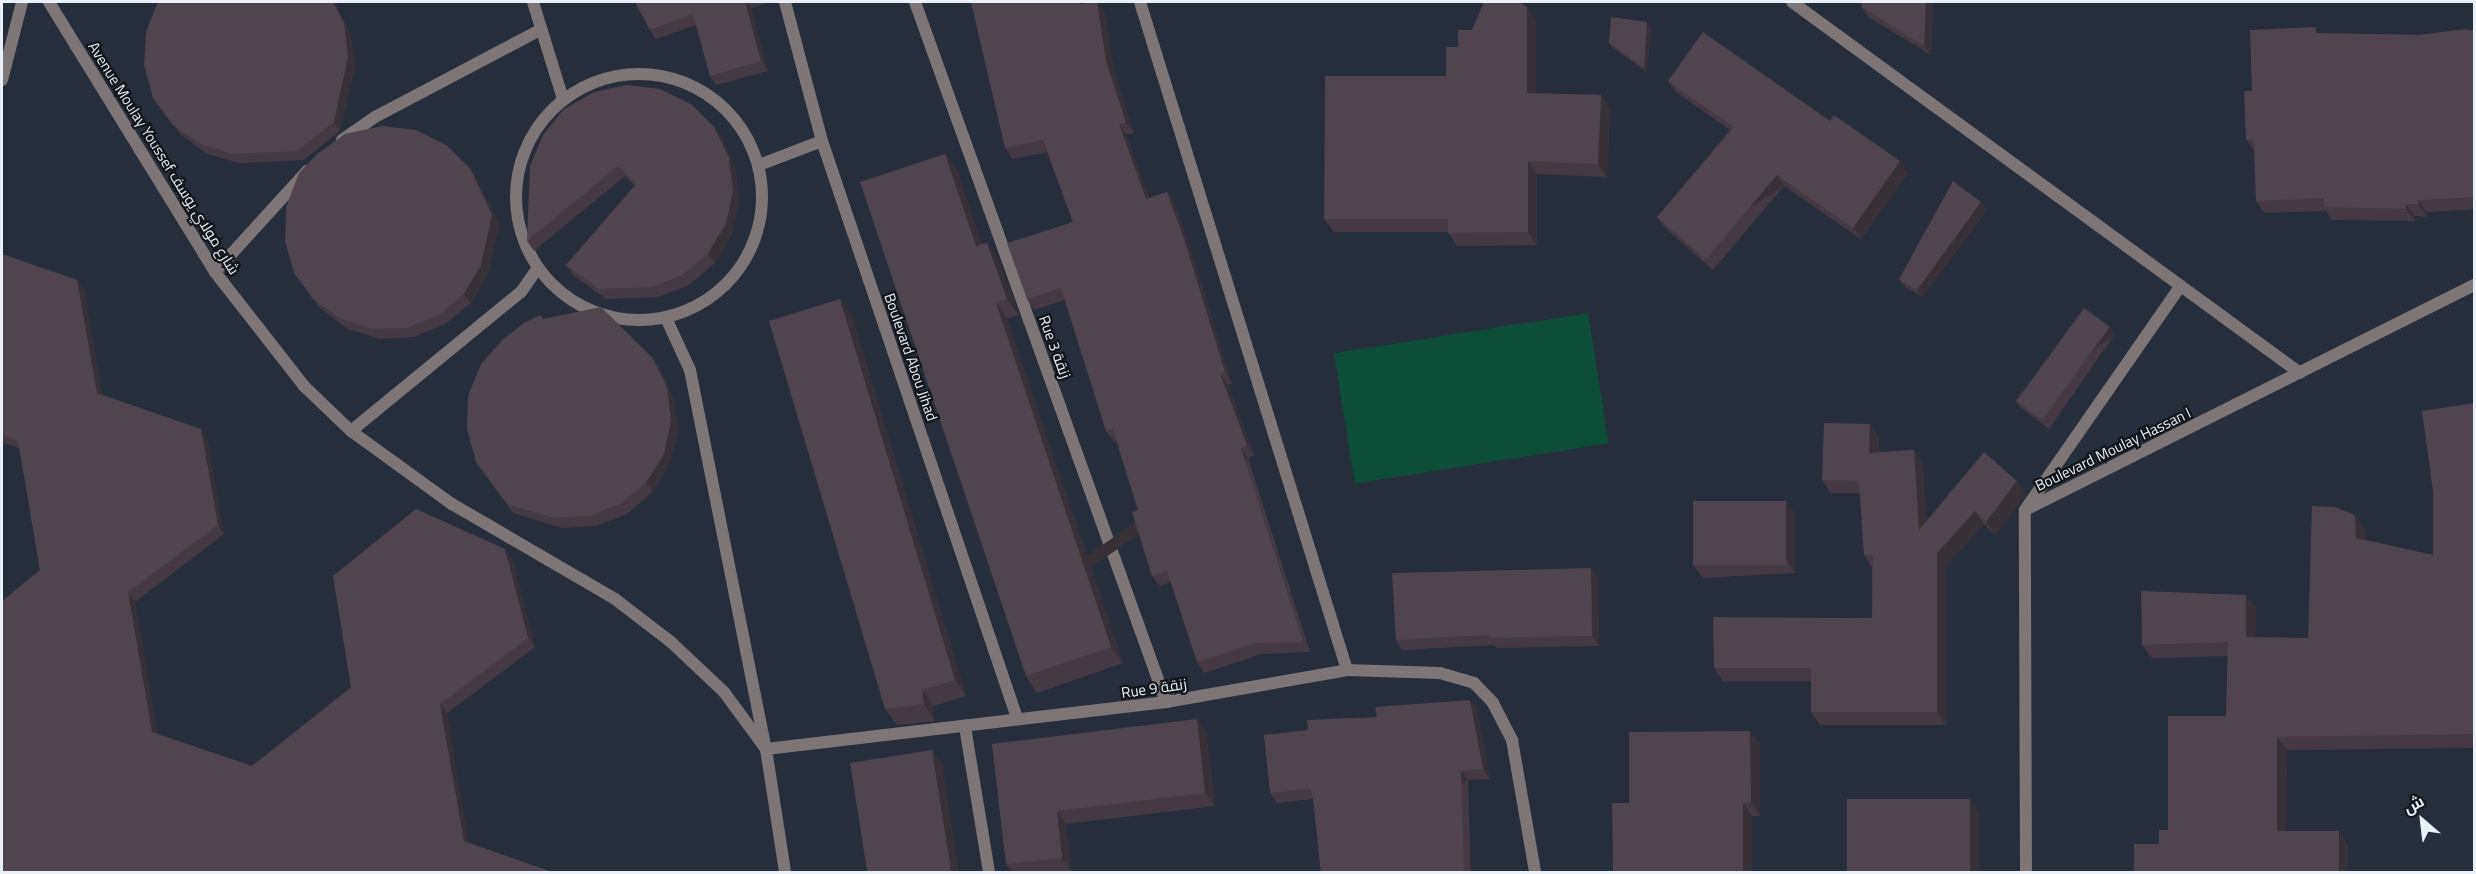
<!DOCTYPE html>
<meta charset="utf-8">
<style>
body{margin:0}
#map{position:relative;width:2476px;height:874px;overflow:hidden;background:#252e3a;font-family:"Titillium Web",Cairo,sans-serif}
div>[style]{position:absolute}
.green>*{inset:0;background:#0d4e38;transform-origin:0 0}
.minor>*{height:12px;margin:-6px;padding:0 6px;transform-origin:6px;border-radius:6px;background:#7d7576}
.minor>.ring{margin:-6px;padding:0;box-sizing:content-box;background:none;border:12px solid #7d7576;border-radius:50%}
.tertiary>*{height:12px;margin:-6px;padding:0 6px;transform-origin:6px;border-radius:6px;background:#7d7576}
.wall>*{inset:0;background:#453a44}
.shaded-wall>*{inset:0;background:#383037;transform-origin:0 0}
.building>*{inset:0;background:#50444f;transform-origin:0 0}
span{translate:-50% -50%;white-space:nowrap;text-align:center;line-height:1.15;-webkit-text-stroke:4.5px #12161b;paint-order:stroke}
.street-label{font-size:15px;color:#eaf0f8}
.frame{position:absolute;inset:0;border:3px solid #eaf0f8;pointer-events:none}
.north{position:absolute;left:2392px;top:790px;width:60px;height:60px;-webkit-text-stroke:4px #12161b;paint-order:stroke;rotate:332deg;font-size:16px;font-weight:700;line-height:24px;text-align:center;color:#eaf0f8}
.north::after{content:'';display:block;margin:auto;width:21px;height:27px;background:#eaf0f8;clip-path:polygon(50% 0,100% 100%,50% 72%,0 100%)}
</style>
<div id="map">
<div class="green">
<i style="left:1588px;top:313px;width:132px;height:257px;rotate:81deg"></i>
</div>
<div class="minor">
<i style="left:49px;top:2px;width:317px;rotate:58.4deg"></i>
<i style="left:215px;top:272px;width:145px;rotate:52deg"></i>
<i style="left:304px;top:386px;width:65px;rotate:43.8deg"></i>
<i style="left:351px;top:431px;width:125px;rotate:35.9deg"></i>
<i style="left:452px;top:504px;width:189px;rotate:30.2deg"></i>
<i style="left:615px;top:599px;width:71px;rotate:37.5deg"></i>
<i style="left:671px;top:642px;width:73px;rotate:43.3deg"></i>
<i style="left:724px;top:692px;width:71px;rotate:53.6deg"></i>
<i style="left:766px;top:749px;width:124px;rotate:81.2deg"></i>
<i style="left:533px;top:2px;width:102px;rotate:72.8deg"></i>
<i style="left:785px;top:2px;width:144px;rotate:75.1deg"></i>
<i style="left:822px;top:141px;width:609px;rotate:71.33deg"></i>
<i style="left:915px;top:2px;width:744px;rotate:70.27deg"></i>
<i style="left:1140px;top:2px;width:699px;rotate:72.78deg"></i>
<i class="ring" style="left:516px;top:74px;width:234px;height:234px"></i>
<i style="left:2px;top:80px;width:81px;rotate:-75.6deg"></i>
<i style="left:342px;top:140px;width:40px;rotate:-34.9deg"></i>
<i style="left:375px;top:117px;width:187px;rotate:-27.8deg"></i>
<i style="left:759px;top:165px;width:67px;rotate:-20.9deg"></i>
<i style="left:215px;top:272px;width:137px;rotate:-47.7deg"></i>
<i style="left:666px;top:318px;width:57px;rotate:65.2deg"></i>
<i style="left:690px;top:370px;width:387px;rotate:78.7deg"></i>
<i style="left:766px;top:749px;width:403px;rotate:-6.7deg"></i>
<i style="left:1166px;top:702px;width:184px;rotate:-10deg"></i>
<i style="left:1347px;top:670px;width:93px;rotate:1.8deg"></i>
<i style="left:1440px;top:673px;width:35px;rotate:16deg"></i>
<i style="left:1474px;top:683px;width:28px;rotate:46deg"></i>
<i style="left:1493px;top:703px;width:42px;rotate:62.8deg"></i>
<i style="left:1512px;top:740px;width:134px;rotate:80.1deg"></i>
<i style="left:351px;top:431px;width:220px;rotate:-39.3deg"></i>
<i style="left:521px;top:292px;width:28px;rotate:-55deg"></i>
<i style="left:965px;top:727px;width:147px;rotate:80.6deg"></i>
</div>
<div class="tertiary">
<i style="left:1792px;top:2px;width:629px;rotate:36.14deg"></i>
<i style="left:2027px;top:507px;width:268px;rotate:-55.2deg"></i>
<i style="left:2026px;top:872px;width:362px;rotate:-90.2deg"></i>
<i style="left:2025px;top:510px;width:502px;rotate:-26.62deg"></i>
</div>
<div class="wall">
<i style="clip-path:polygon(635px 2px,770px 2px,751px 8px,768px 71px,716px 85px,710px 76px,696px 25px,656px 39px,650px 30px)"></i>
<i style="clip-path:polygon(1097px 2px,1104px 12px,1114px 71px,1134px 133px,1126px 135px,1149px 198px,1167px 192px,1174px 202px,1192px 253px,1232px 383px,1228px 385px,1254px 455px,1248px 458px,1310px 652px,1262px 654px,1204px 673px,1197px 662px,1171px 582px,1160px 586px,1152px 576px,1138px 510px,1116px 441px,1114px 442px,1106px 431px,1065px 300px,1034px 310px,1027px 299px,1073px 222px,1047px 152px,1013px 159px,1005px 148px,1085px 4px)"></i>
<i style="clip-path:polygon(1862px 2px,1933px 2px,1931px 55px,1868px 17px,1862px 7px)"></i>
<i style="clip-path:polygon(1536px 20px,1536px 93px,1601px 95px,1610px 108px,1607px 177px,1537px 174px,1537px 245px,1457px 246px,1448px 232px,1334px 232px,1324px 219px,1446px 76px,1458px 47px,1472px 30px)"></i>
<i style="clip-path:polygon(1651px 27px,1647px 72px,1613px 48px,1609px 43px)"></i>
<i style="clip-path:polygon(2475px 31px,2475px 209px,2427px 212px,2427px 217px,2415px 216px,2415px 221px,2332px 220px,2326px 211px,2265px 213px,2256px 201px,2254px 151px,2246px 139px,2252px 91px,2320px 33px,2418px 35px)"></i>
<i style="clip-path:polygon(350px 33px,355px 66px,340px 131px,304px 160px,240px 163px,207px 154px,180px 134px,153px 98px)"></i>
<i style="clip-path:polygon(1668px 81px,1830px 121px,1908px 173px,1861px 239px,1784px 186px,1713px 270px,1665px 228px,1657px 217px,1730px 130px,1676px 92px)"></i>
<i style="clip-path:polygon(691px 104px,714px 127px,721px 137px,735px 167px,739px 201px,732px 234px,715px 263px,689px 285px,658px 297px,606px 299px,573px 275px,566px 265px,635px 186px,625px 176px,534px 251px,527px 241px)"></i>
<i style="clip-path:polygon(945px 154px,957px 170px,982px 244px,987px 243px,998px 259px,1019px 315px,1007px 319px,1123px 663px,1037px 693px,1026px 676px)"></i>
<i style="clip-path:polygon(470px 168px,476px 178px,499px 224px,488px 274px,471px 303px,445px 324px,414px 337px,380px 339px,348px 329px,321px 309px,294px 273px)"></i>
<i style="clip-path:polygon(1981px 202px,1987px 210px,1922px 297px,1905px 287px,1899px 279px)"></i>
<i style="clip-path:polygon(2px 254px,77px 280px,84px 290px,102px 395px,207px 438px,224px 534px,135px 602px,157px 734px,252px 766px,512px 558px,535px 647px,447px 713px,2px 873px,40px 570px,20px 449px,2px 442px)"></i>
<i style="clip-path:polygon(852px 316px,966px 696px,933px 706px,935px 721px,897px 725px,885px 709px)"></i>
<i style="clip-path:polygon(544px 319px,652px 357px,659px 367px,673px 397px,678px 430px,670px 463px,653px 492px,627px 514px,595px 526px,562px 528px,513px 513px,476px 462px)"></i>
<i style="clip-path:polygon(2115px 334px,2049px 429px,2020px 407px,2015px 400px)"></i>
<i style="clip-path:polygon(2475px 403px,2475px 748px,2287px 750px,2286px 831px,2339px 831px,2348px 845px,2348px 873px,2134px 873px,2159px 844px,2168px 830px,2226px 716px,2228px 656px,2152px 658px,2142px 645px,2256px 608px,2255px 637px,2308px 638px,2355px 515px,2364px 529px,2365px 540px,2433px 555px)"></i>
<i style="clip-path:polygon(1870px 424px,1879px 437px,1879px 452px,1914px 450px,1923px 463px,1926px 520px,2017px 481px,2026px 494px,1995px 535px,1984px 524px,1946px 566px,1946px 725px,1820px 725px,1811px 712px,1811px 681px,1723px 681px,1714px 668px,1872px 618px,1872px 568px,1864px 555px,1860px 493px,1831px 493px,1822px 480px)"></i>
<i style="clip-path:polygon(1786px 501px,1795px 514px,1795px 573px,1703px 578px,1693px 565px)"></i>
<i style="clip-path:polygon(1598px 577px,1599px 646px,1497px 648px,1494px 645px,1402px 650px,1396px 640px)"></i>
<i style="clip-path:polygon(1477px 709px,1490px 779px,1468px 780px,1471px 873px,1321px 873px,1313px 799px,1277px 803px,1270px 793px,1308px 730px,1377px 717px)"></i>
<i style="clip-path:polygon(1206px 732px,1215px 806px,1066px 824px,1071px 871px,1059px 873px,1012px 873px,1006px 864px,992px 744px)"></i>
<i style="clip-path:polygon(1760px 744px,1760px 816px,1752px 816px,1629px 803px)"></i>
</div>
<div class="shaded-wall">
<i style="clip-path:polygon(333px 2px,336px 3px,350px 33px,355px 66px,340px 131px,334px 122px)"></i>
<i style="clip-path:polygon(745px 2px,747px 2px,751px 8px,768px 71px,761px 61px)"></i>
<i style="clip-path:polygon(1097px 2px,1104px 12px,1114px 71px,1134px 133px,1126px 123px,1106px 61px)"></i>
<i style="clip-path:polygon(1926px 2px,1933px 2px,1931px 55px,1924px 46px)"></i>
<i style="clip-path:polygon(1527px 7px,1536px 20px,1536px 106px,1527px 93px)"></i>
<i style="clip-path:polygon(1647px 22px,1651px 27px,1647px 72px,1644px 67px)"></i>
<i style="clip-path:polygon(1601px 95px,1610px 108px,1607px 177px,1598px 164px)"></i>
<i style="clip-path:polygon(1119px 124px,1126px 135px,1154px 209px,1146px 199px)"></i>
<i style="clip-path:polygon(714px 127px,721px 137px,735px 167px,739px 201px,732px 234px,715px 263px,708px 253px)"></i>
<i style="clip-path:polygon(945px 154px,957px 170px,988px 262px,976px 246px)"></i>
<i style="left:2473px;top:154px;width:3px;height:43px;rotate:45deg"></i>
<i style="clip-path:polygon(1528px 161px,1537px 174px,1537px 245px,1528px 232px)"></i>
<i style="clip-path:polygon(1900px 161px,1908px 173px,1861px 239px,1853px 228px)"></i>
<i style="clip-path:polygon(470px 168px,476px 178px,499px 224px,488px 274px,471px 303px,464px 294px)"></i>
<i style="left:1777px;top:175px;width:13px;height:110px;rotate:58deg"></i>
<i style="clip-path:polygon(1167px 192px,1174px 202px,1192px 253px,1232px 383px,1225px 372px)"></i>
<i style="clip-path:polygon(2418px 200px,2427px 212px,2427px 217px,2418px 204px)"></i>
<i style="clip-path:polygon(1981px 202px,1987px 210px,1922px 297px,1917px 290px)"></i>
<i style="clip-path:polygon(2406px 204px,2415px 216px,2415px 221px,2406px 209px)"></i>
<i style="clip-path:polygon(987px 243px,998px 259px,1019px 315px,1007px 299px)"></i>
<i style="clip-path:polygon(77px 280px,84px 290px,103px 403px,97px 393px)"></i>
<i style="clip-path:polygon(840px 299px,852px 316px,966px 696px,955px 680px)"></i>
<i style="clip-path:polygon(996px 303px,1007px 319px,1123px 663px,1111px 647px)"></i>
<i style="left:2110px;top:327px;width:9px;height:115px;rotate:54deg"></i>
<i style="clip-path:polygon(652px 357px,659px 367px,673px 397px,678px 430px,670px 463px,653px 492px,646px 483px)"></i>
<i style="clip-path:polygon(1220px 374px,1228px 385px,1254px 455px,1247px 445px)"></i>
<i style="clip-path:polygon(1870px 424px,1879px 437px,1878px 466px,1869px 453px)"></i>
<i style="clip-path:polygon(201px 429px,207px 438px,224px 534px,218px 525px)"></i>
<i style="left:1241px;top:448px;width:12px;height:204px;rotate:55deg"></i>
<i style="clip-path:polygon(1914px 450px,1923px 463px,1928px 543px,1919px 530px)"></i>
<i style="clip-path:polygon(2017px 481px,2026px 494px,1995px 535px,1986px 522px)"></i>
<i style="clip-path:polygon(1786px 501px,1795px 514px,1795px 573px,1786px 559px)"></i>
<i style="clip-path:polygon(1975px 511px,1984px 524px,1946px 566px,1946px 725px,1937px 712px,1937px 553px)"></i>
<i style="clip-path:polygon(2355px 515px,2364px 529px,2365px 552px,2356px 538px)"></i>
<i style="clip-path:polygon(505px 549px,512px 558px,535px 647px,528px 638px)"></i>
<i style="clip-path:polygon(1591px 568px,1598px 577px,1599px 646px,1592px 636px)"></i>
<i style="clip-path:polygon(128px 592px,135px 602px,159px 741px,152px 732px)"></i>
<i style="clip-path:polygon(2246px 595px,2256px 608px,2255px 650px,2246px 637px)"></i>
<i style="clip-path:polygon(922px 690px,933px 706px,935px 721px,924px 704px)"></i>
<i style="clip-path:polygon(1470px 700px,1477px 709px,1490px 779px,1483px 769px)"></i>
<i style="clip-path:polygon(440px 704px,447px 713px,470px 850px,464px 841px)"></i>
<i style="clip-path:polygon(1197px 719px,1206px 732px,1215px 806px,1205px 793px)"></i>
<i style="clip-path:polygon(1750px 731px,1760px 744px,1760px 816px,1751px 802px)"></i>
<i style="clip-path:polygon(2277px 737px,2287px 750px,2286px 845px,2277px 831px)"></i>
<i style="clip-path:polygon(932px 750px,942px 764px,959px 873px,951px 873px)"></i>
<i style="left:1461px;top:771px;width:11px;height:102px;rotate:52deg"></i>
<i style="clip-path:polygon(1970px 799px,1979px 813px,1980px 873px,1970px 873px)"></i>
<i style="clip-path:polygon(1743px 803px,1752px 816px,1752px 873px,1743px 873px)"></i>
<i style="clip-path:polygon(1057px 811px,1066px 824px,1071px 871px,1062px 858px)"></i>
<i style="clip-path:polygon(2339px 831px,2348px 845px,2348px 873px,2339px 873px)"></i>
</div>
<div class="building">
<i style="clip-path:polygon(158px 2px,333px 2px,344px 23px,348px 57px,334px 122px,297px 151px,233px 154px,201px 144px,173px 125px,153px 98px,144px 65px,146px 32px)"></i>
<i style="clip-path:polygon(635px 2px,745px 2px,761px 61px,710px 76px,693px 14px,650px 30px)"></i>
<i style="clip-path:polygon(971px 2px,1079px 2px,1080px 4px,1097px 2px,1106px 61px,1126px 123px,1119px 124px,1146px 199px,1167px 192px,1185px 242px,1225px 372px,1220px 374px,1247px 445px,1241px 448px,1303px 642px,1255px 643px,1197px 662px,1167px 571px,1152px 576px,1132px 512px,1138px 510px,1113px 429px,1106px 431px,1061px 288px,1027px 299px,1007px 243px,1073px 222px,1043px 140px,1005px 148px)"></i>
<i style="clip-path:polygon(1484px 2px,1519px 2px,1527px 7px,1527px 93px,1601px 95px,1598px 164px,1528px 161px,1528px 232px,1448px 233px,1448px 219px,1324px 219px,1325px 76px,1446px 76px,1446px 47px,1458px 47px,1458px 30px,1472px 30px)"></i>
<i style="clip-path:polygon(1862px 2px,1926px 2px,1924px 46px,1862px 7px)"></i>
<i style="clip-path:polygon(1611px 17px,1647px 22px,1644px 67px,1609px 43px)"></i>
<i style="clip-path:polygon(2316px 27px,2316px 33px,2418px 35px,2465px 29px,2475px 31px,2475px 154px,2473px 154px,2473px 197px,2418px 200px,2418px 204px,2406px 204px,2406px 209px,2324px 207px,2324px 198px,2256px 201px,2254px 139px,2246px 139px,2244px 91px,2252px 91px,2250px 30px)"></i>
<i style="clip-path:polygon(1703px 32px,1830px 121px,1834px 115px,1900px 161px,1853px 228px,1777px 175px,1706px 259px,1657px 217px,1734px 127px,1668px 81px)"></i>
<i style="clip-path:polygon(627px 85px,660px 89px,691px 104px,714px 127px,729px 158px,733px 191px,726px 224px,708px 253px,683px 275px,652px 287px,599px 289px,566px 265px,636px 184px,618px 166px,527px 241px,530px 166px,543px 135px,564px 109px,594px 92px)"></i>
<i style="clip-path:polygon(382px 126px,416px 130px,446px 145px,470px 168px,492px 215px,481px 265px,464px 294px,439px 315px,407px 328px,373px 329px,341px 319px,314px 300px,294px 273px,285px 241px,286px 207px,299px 173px,317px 154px,345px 134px)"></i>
<i style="clip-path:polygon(945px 154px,976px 246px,987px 243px,1007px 299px,996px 303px,1111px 647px,1026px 676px,860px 182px)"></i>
<i style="clip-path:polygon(1953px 181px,1981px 202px,1917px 290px,1899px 279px)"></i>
<i style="clip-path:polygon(2px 254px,77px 280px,97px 393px,201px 429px,218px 525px,128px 592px,152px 732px,252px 766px,351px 688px,333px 576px,416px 509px,505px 549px,528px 638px,440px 704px,464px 841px,555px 873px,2px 873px,2px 601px,40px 570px,18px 441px,2px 435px)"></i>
<i style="clip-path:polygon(840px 299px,955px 680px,922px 690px,924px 704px,885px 709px,769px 321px)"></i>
<i style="clip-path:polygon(601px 307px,652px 357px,667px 387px,671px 421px,664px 454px,646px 483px,620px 504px,589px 516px,555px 518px,507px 504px,476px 462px,467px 429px,468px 396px,481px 364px,503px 339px,524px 323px,541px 315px,543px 319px)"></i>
<i style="left:2084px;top:308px;width:32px;height:115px;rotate:36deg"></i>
<i style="clip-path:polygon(2475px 403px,2475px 734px,2277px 737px,2277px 831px,2339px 831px,2339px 873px,2134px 873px,2134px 844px,2159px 844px,2159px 830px,2168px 830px,2168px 716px,2226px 716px,2228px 642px,2142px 645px,2141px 591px,2246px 595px,2246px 637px,2308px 638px,2312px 506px,2335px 507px,2355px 515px,2356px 538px,2433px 555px,2433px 491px,2422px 411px)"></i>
<i style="clip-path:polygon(1824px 423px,1870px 424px,1869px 453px,1914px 450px,1919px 530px,1984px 452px,2017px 481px,1986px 522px,1975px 511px,1937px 553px,1937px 712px,1811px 712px,1811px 668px,1714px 668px,1713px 617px,1872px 618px,1873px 555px,1864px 555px,1859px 481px,1822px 480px)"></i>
<i style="left:1693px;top:501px;width:93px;height:64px"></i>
<i style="clip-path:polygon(1591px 568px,1592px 636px,1490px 638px,1490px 635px,1396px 640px,1392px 573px)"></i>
<i style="clip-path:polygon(1470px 700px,1483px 769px,1461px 771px,1464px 873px,1335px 873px,1335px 871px,1321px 873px,1313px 797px,1310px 789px,1270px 793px,1264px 735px,1308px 730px,1307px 720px,1377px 717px,1375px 707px)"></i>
<i style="clip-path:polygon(1197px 719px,1205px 793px,1057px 811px,1062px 858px,1006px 864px,992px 744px)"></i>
<i style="clip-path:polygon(1750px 731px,1751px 802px,1743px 803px,1743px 873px,1613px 873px,1612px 803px,1629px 803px,1629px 732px)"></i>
<i style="left:932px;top:750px;width:124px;height:83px;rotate:81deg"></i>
<i style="left:1970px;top:799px;width:74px;height:123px;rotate:90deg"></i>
</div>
<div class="street-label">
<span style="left:164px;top:158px;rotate:58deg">Avenue Moulay Youssef شارع مولاي يوسف</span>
<span style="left:1055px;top:347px;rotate:70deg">Rue 3 زنقة</span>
<span style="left:911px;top:357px;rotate:71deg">Boulevard Abou Jihad</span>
<span style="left:2113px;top:449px;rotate:-26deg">Boulevard Moulay Hassan I</span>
<span style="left:1154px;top:688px;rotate:-8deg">Rue 9 زنقة</span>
</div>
<div class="frame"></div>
<div class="north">ش</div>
</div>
